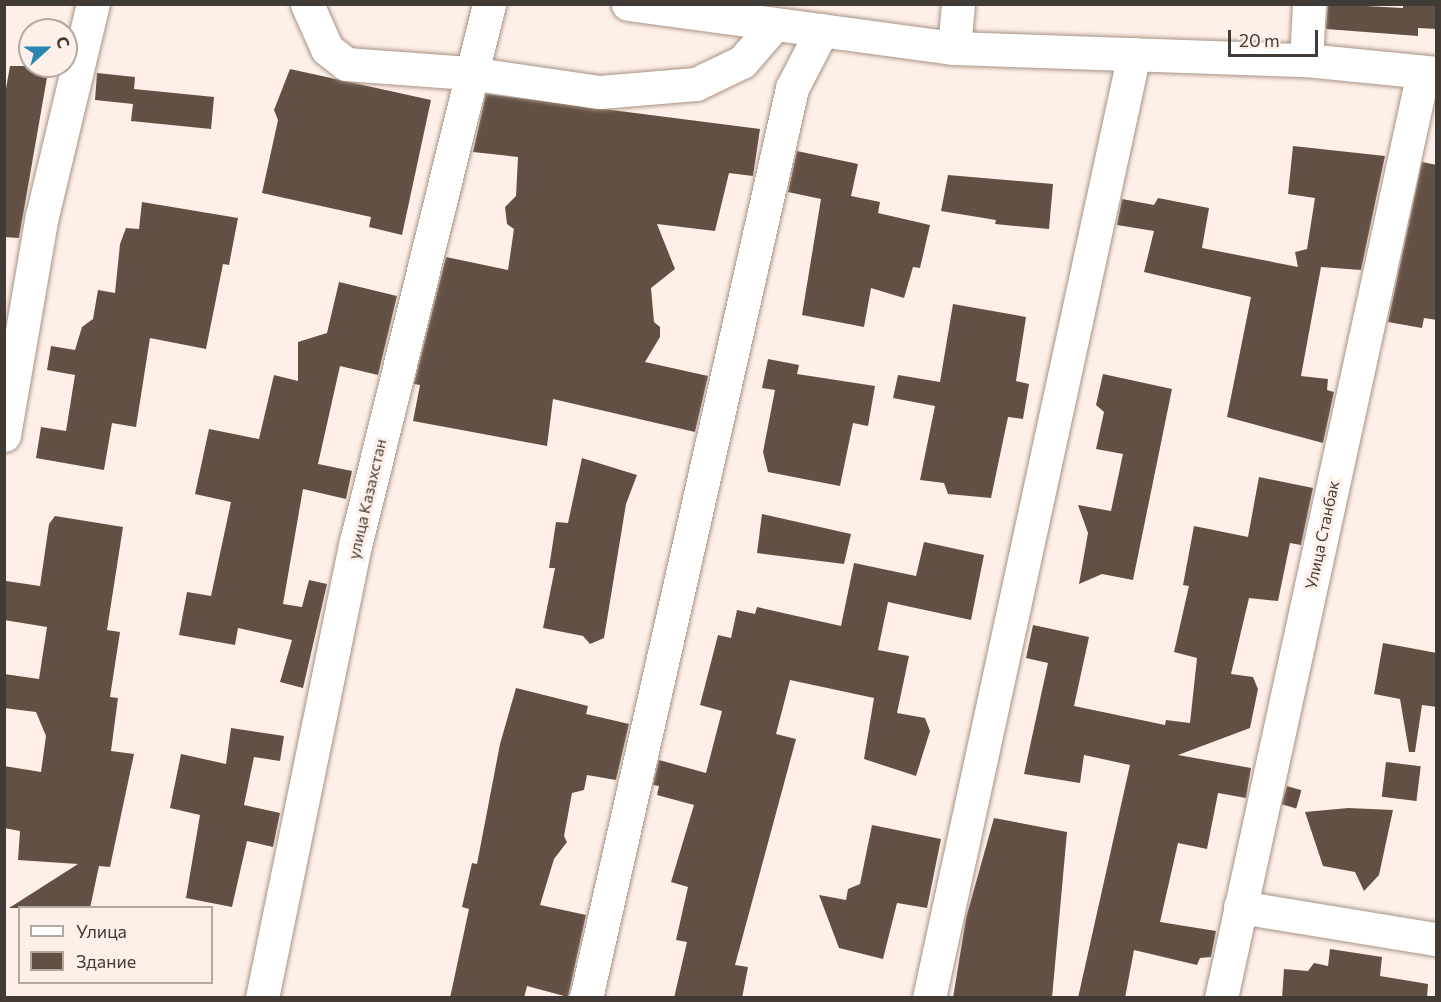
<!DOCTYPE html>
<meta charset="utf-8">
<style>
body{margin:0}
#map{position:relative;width:1441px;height:1002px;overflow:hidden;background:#fef0e8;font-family:Commissioner,sans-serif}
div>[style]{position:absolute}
.building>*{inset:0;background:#625044;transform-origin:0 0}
.roads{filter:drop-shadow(0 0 2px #a69285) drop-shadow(0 0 2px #a69285)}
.minor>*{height:33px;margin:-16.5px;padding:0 16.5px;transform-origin:16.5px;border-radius:16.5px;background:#fff}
span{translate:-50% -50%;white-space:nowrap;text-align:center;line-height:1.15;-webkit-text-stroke:6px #fef0e8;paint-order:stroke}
.street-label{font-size:16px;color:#423a34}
.frame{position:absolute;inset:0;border:6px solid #423a34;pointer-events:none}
.legend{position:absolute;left:18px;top:906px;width:195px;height:78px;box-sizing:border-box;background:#fef0e8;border:2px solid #b3a7a0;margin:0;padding:8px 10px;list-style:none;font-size:18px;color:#423a34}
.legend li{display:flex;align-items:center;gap:12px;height:30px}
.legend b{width:30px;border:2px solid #b3a7a0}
.north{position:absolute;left:18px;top:18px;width:60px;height:60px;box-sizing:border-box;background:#fef0e8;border:2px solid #b3a7a0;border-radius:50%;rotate:69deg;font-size:16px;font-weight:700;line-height:24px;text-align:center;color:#423a34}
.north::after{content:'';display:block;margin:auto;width:21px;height:27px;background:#2a85b2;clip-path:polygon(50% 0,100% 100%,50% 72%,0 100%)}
.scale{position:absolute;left:1228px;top:30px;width:90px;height:27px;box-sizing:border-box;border:3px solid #423a34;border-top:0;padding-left:8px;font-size:18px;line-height:21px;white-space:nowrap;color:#423a34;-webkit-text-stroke:4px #fef0e8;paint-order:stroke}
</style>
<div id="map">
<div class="building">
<i style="clip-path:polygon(1328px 4px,1403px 8px,1403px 4px,1437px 4px,1437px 29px,1418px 28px,1418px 36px,1326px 29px)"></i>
<i style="clip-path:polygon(10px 66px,49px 66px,19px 238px,4px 237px,4px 100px)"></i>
<i style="clip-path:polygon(290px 69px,431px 100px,402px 235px,369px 227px,371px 217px,262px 193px,278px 120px,274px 110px)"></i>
<i style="clip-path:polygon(97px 73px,135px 77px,134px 89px,214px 97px,211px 129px,131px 121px,133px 104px,95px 100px)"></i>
<i style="clip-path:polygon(486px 94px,760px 129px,753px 176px,729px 173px,715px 231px,657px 224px,675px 269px,651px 288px,654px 322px,660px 327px,660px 337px,645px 362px,708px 376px,695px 432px,553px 399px,547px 446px,413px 421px,420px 385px,414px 384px,446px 257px,508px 270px,514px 229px,507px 224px,505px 207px,516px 196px,518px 157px,473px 152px)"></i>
<i style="clip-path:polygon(1293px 146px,1385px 156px,1361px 270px,1321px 267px,1301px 376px,1328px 379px,1327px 390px,1334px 392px,1323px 443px,1227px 417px,1251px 297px,1144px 272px,1154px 231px,1117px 225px,1122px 199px,1154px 205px,1158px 198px,1209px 208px,1202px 248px,1298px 267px,1295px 252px,1307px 249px,1315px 198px,1288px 194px)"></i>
<i style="clip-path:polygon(797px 151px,858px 164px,851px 196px,880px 202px,878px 213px,930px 225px,920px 268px,913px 267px,904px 298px,871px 288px,864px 327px,802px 315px,821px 199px,788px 192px)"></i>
<i style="clip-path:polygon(1422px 162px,1437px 165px,1437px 320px,1424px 318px,1422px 328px,1388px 322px)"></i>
<i style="clip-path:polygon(948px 175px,1053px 184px,1049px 229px,995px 224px,996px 220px,941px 211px)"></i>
<i style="clip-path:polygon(142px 202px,238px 218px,229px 265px,223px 264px,206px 349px,150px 338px,136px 427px,112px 423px,104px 470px,36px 458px,41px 427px,66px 431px,75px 375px,47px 370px,51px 346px,75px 350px,82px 327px,93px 319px,98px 290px,115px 293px,120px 244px,126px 228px,139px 229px)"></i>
<i style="clip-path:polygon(339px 282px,397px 296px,378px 375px,340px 366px,318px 464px,352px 471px,346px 499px,303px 489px,283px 604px,302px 607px,309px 580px,327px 584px,303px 688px,280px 682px,292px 640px,238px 628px,235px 645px,179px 635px,187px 592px,211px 596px,231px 502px,195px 494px,209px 429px,259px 439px,274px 375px,298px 381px,298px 342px,327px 333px)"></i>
<i style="clip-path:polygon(953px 304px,1026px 317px,1016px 381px,1029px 384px,1023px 419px,1008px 417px,991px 498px,948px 494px,944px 483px,920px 480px,935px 406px,893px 398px,898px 375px,940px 382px)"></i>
<i style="clip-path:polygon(768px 359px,799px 365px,797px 374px,875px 386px,868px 426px,853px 423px,840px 486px,768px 472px,763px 452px,775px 390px,762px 388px)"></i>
<i style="clip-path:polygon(1103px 374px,1172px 389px,1133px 580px,1102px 574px,1079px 584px,1088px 533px,1078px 505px,1111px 511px,1123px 454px,1096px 449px,1104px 412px,1096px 405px)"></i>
<i style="clip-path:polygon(582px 458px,637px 475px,626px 504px,604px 638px,590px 644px,583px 636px,543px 628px,555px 568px,549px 568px,556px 522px,568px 523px)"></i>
<i style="clip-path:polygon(1259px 477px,1313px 488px,1301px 545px,1290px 543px,1278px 601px,1249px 598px,1231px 674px,1253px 677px,1258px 689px,1250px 728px,1178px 755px,1251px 768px,1246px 798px,1218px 793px,1207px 849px,1178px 843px,1160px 922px,1216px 931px,1211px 957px,1200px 958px,1197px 965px,1134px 950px,1125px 998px,1078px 998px,1130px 765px,1084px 755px,1080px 783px,1024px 774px,1048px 663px,1026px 658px,1033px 625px,1089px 637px,1074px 706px,1165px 725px,1166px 720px,1190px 723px,1197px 658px,1174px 652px,1189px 586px,1183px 585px,1194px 526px,1248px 537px)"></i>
<i style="clip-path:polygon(762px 514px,851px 534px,844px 564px,757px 553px)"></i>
<i style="clip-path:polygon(55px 516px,123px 527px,107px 630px,120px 632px,110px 697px,118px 698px,111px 751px,134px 754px,110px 867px,99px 866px,90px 908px,9px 908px,78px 864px,18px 860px,20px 831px,4px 828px,4px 766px,41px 772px,46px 736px,36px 712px,4px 708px,4px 674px,39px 679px,47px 627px,4px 620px,6px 581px,40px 586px,49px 524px)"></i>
<i style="clip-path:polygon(924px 542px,984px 555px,971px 620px,888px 602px,878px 650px,909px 656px,897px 713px,925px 718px,930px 731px,916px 776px,864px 759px,874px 698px,790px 680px,776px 734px,796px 739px,735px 965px,748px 967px,742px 998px,674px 998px,687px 942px,676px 940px,688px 887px,671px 882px,694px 805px,657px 795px,659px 786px,653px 785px,659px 760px,706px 773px,722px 711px,700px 705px,718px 635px,731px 638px,737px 610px,755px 614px,757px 607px,841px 626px,854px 563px,916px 576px)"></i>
<i style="clip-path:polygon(1383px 643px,1437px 653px,1437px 707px,1422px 705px,1415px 752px,1409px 752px,1400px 699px,1374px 694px)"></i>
<i style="clip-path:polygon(516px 688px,588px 706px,586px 714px,629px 724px,616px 780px,587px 775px,584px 790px,572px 793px,564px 836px,567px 842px,554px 859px,540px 905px,586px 915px,568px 997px,527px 986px,524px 998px,450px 998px,469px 909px,462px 907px,472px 863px,477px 864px,500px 744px)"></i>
<i style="clip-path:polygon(231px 728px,284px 736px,280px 761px,254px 757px,244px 805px,280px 813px,273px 847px,247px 841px,232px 907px,186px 898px,200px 815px,170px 808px,181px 754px,226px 764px)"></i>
<i style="left:1386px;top:762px;width:35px;height:35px;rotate:7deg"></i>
<i style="left:1287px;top:786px;width:15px;height:19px;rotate:16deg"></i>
<i style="clip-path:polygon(1348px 808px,1393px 810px,1379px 875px,1364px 891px,1355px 872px,1323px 866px,1305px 812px)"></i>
<i style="clip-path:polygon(994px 818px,1067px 832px,1052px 998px,953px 998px,966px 918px)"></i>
<i style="clip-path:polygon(872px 825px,941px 839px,927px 908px,897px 903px,883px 959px,839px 948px,819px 895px,846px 900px,848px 889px,860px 884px)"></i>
<i style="clip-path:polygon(1330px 949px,1382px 957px,1380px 976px,1428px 984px,1427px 998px,1282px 998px,1284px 969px,1308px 971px,1314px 963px,1328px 966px)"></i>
</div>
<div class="roads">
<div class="minor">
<i style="left:307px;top:4px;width:49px;rotate:66deg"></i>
<i style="left:327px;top:49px;width:24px;rotate:38deg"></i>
<i style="left:346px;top:64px;width:123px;rotate:4.2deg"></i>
<i style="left:469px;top:73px;width:132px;rotate:8.3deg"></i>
<i style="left:600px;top:92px;width:96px;rotate:-4.8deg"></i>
<i style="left:696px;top:84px;width:51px;rotate:-25.6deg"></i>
<i style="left:742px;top:62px;width:50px;rotate:-49deg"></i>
<i style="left:628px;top:4px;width:329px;rotate:7.7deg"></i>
<i style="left:954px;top:48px;width:352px;rotate:2deg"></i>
<i style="left:1306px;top:60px;width:131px;rotate:5.7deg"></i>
<i style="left:954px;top:48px;width:44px;rotate:-84.8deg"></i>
<i style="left:1306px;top:60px;width:56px;rotate:-86.9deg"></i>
<i style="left:4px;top:435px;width:222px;rotate:-80.2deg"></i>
<i style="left:42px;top:216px;width:218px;rotate:-76.5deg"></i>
<i style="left:1240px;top:907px;width:199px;rotate:9.3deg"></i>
<i style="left:262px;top:998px;width:466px;rotate:-78.4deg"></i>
<i style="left:356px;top:542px;width:554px;rotate:-76.11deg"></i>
<i style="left:586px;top:998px;width:933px;rotate:-77.24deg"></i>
<i style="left:792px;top:88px;width:65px;rotate:-62.7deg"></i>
<i style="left:929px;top:998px;width:966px;rotate:-77.75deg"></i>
<i style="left:1221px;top:998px;width:948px;rotate:-77.69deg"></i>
</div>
</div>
<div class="street-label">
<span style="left:367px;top:499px;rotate:-77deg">улица Казахстан</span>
<span style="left:1322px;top:535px;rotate:-78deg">Улица Станбак</span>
</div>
<div class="frame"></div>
<ul class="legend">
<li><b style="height:8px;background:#fff"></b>Улица</li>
<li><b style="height:16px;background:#625044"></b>Здание</li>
</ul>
<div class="north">С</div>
<div class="scale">20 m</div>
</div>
